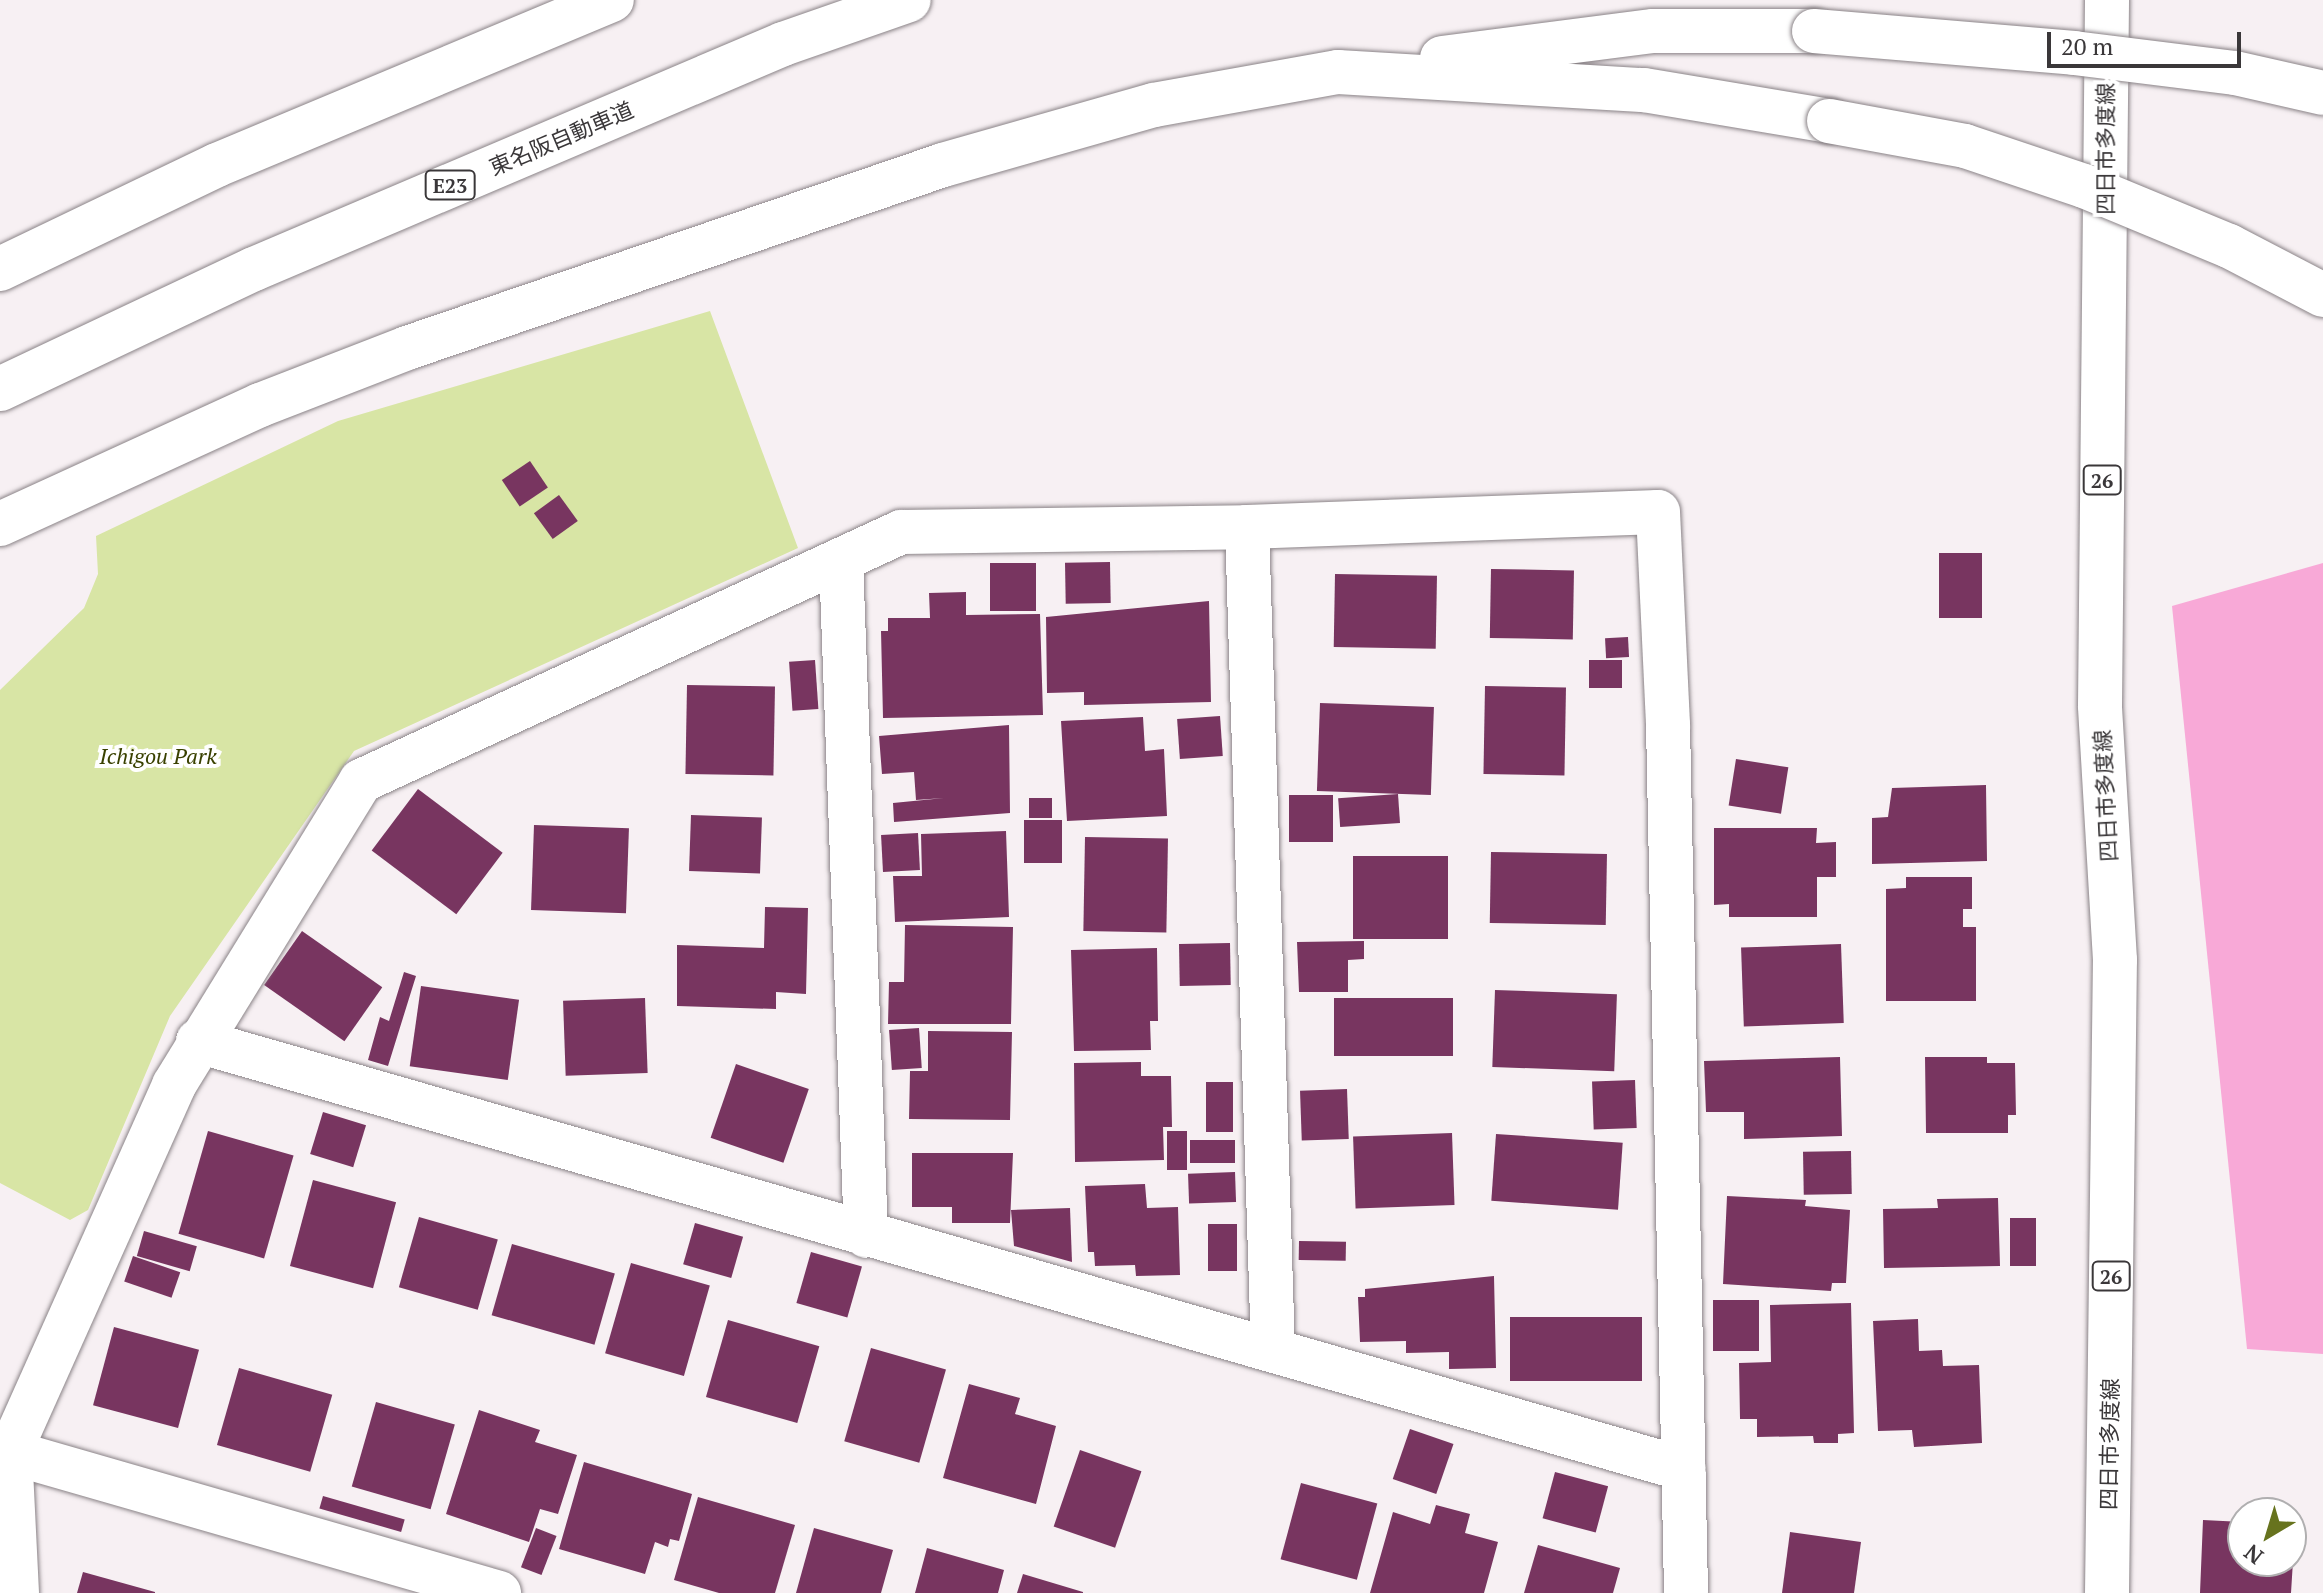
<!DOCTYPE html>
<meta charset="utf-8">
<style>
body{margin:0}
#map{position:relative;width:2323px;height:1593px;overflow:hidden;background:#f7f0f3;font-family:"PT Serif","Noto Sans JP",serif}
div>[style]{position:absolute}
.green>*{inset:0;background:#d8e5a5}
.water>*{inset:0;background:#f8a9d7}
.building>*{inset:0;background:#783560;transform-origin:0 0}
.roads{filter:drop-shadow(0 0 2px #8a8387) drop-shadow(0 0 2px #8a8387)}
.minor>*{height:44px;margin:-22px;padding:0 22px;transform-origin:22px;border-radius:22px;background:#fff}
.primary>*{height:44px;margin:-22px;padding:0 22px;transform-origin:22px;border-radius:22px;background:#fff}
.motorway>*{height:44px;margin:-22px;padding:0 22px;transform-origin:22px;border-radius:22px;background:#fff}
.bridges{filter:drop-shadow(0 0 2px #8a8387) drop-shadow(0 0 2px #8a8387)}
.motorway-bridge>*{height:44px;margin:-22px;padding:0 22px;transform-origin:22px;border-radius:22px;background:#fff}
span{translate:-50% -50%;white-space:nowrap;text-align:center;line-height:1.15;-webkit-text-stroke:8px #fff;paint-order:stroke}
.shield-label span{padding:2px 6px;background:#fff;border:2px solid;border-radius:6px;-webkit-text-stroke-width:0}
.shield-label{font-size:20px;color:#3a3739;font-weight:700}
.street-label{font-size:22px;color:#3a3739}
.park-label{font-size:22px;color:#394100;font-style:italic}
.north{position:absolute;left:2227px;top:1497px;width:80px;height:80px;box-sizing:border-box;background:#fff;border:2px solid #b0afb0;border-radius:50%;rotate:218deg;font-size:22px;font-weight:700;line-height:32px;text-align:center;color:#3a3739}
.north::after{content:'';display:block;margin:auto;width:28px;height:36px;background:#67731e;clip-path:polygon(50% 0,100% 100%,50% 72%,0 100%)}
.scale{position:absolute;left:2047px;top:32px;width:194px;height:36px;box-sizing:border-box;border:4px solid #3a3739;border-top:0;padding-left:10px;font-size:24px;line-height:28px;white-space:nowrap;color:#3a3739;-webkit-text-stroke:6px #fff;paint-order:stroke}
</style>
<div id="map">
<div class="green">
<i style="clip-path:polygon(710px 311px,798px 548px,354px 751px,170px 1016px,88px 1210px,70px 1220px,0 1183px,0 690px,84px 608px,98px 574px,96px 536px,338px 421px)"></i>
</div>
<div class="water">
<i style="clip-path:polygon(2323px 563px,2323px 1354px,2247px 1349px,2172px 606px)"></i>
</div>
<div class="building">
<i style="left:530px;top:461px;width:32px;height:34px;rotate:56deg"></i>
<i style="left:559px;top:495px;width:32px;height:31px;rotate:54deg"></i>
<i style="left:1939px;top:553px;width:43px;height:65px"></i>
<i style="left:1110px;top:562px;width:41px;height:45px;rotate:89deg"></i>
<i style="left:990px;top:563px;width:46px;height:48px"></i>
<i style="left:1491px;top:569px;width:83px;height:69px;rotate:1deg"></i>
<i style="left:1335px;top:574px;width:102px;height:73px;rotate:1deg"></i>
<i style="clip-path:polygon(966px 592px,966px 615px,1040px 614px,1043px 715px,883px 718px,881px 631px,888px 631px,888px 618px,930px 618px,929px 593px)"></i>
<i style="clip-path:polygon(1209px 601px,1211px 702px,1084px 705px,1084px 692px,1047px 693px,1046px 617px)"></i>
<i style="left:1628px;top:637px;width:20px;height:23px;rotate:87deg"></i>
<i style="left:815px;top:660px;width:49px;height:26px;rotate:86deg"></i>
<i style="left:1622px;top:660px;width:28px;height:33px;rotate:90deg"></i>
<i style="left:687px;top:685px;width:88px;height:89px;rotate:1deg"></i>
<i style="left:1485px;top:686px;width:81px;height:88px;rotate:1deg"></i>
<i style="left:1320px;top:703px;width:114px;height:88px;rotate:2deg"></i>
<i style="left:1220px;top:716px;width:40px;height:43px;rotate:86deg"></i>
<i style="clip-path:polygon(1143px 717px,1145px 751px,1164px 749px,1167px 816px,1067px 821px,1061px 721px)"></i>
<i style="clip-path:polygon(1009px 725px,1010px 813px,894px 822px,893px 803px,944px 798px,916px 800px,914px 772px,882px 774px,879px 736px)"></i>
<i style="left:1736px;top:759px;width:53px;height:47px;rotate:9deg"></i>
<i style="clip-path:polygon(1986px 785px,1987px 861px,1872px 864px,1872px 818px,1888px 817px,1892px 788px)"></i>
<i style="left:418px;top:789px;width:106px;height:77px;rotate:37deg"></i>
<i style="left:1398px;top:794px;width:29px;height:60px;rotate:86deg"></i>
<i style="left:1289px;top:795px;width:44px;height:47px"></i>
<i style="left:1029px;top:798px;width:23px;height:20px"></i>
<i style="left:691px;top:815px;width:71px;height:56px;rotate:2deg"></i>
<i style="left:1024px;top:820px;width:38px;height:43px"></i>
<i style="left:534px;top:825px;width:95px;height:85px;rotate:2deg"></i>
<i style="clip-path:polygon(1714px 828px,1817px 828px,1816px 843px,1836px 842px,1836px 877px,1817px 877px,1817px 917px,1729px 917px,1729px 904px,1714px 905px)"></i>
<i style="clip-path:polygon(1006px 831px,1009px 917px,895px 922px,893px 876px,922px 876px,921px 834px)"></i>
<i style="left:918px;top:833px;width:37px;height:37px;rotate:87deg"></i>
<i style="left:1085px;top:837px;width:83px;height:94px;rotate:1deg"></i>
<i style="left:1491px;top:852px;width:116px;height:71px;rotate:1deg"></i>
<i style="left:1353px;top:856px;width:95px;height:83px"></i>
<i style="clip-path:polygon(1906px 877px,1972px 877px,1972px 909px,1963px 909px,1963px 927px,1976px 927px,1976px 1001px,1886px 1001px,1886px 889px,1906px 888px)"></i>
<i style="clip-path:polygon(765px 907px,808px 908px,806px 994px,776px 992px,776px 1009px,677px 1006px,677px 945px,764px 948px)"></i>
<i style="clip-path:polygon(905px 925px,1013px 927px,1011px 1024px,888px 1024px,889px 982px,904px 982px)"></i>
<i style="left:302px;top:931px;width:98px;height:66px;rotate:35deg"></i>
<i style="clip-path:polygon(1364px 941px,1364px 959px,1348px 960px,1348px 992px,1299px 992px,1297px 942px)"></i>
<i style="left:1230px;top:943px;width:42px;height:51px;rotate:89deg"></i>
<i style="left:1841px;top:944px;width:79px;height:100px;rotate:88deg"></i>
<i style="clip-path:polygon(1157px 948px,1158px 1021px,1150px 1021px,1151px 1050px,1074px 1051px,1071px 950px)"></i>
<i style="clip-path:polygon(404px 972px,416px 976px,388px 1066px,368px 1060px,380px 1017px,389px 1021px)"></i>
<i style="left:421px;top:986px;width:99px;height:81px;rotate:8deg"></i>
<i style="left:1495px;top:990px;width:122px;height:77px;rotate:2deg"></i>
<i style="left:645px;top:998px;width:75px;height:82px;rotate:88deg"></i>
<i style="left:1334px;top:998px;width:119px;height:58px"></i>
<i style="left:919px;top:1028px;width:40px;height:30px;rotate:86deg"></i>
<i style="clip-path:polygon(928px 1031px,1012px 1032px,1010px 1120px,909px 1119px,910px 1071px,928px 1071px)"></i>
<i style="clip-path:polygon(1840px 1057px,1842px 1136px,1744px 1139px,1744px 1112px,1706px 1112px,1704px 1061px)"></i>
<i style="clip-path:polygon(1925px 1057px,1987px 1057px,1987px 1063px,2015px 1063px,2016px 1115px,2008px 1115px,2008px 1133px,1926px 1133px)"></i>
<i style="clip-path:polygon(1141px 1062px,1141px 1076px,1171px 1076px,1172px 1127px,1163px 1127px,1164px 1160px,1075px 1162px,1074px 1063px)"></i>
<i style="left:736px;top:1064px;width:77px;height:78px;rotate:19deg"></i>
<i style="left:1635px;top:1080px;width:48px;height:43px;rotate:88deg"></i>
<i style="left:1206px;top:1082px;width:27px;height:50px"></i>
<i style="left:1347px;top:1089px;width:50px;height:47px;rotate:88deg"></i>
<i style="left:323px;top:1112px;width:45px;height:44px;rotate:17deg"></i>
<i style="left:208px;top:1131px;width:89px;height:107px;rotate:16deg"></i>
<i style="left:1167px;top:1131px;width:20px;height:39px"></i>
<i style="left:1452px;top:1133px;width:72px;height:99px;rotate:88deg"></i>
<i style="left:1496px;top:1134px;width:127px;height:67px;rotate:4deg"></i>
<i style="left:1235px;top:1140px;width:23px;height:45px;rotate:90deg"></i>
<i style="left:1851px;top:1151px;width:43px;height:48px;rotate:89deg"></i>
<i style="clip-path:polygon(912px 1153px,1013px 1153px,1010px 1223px,952px 1223px,952px 1207px,912px 1207px)"></i>
<i style="left:1235px;top:1172px;width:30px;height:47px;rotate:88deg"></i>
<i style="left:313px;top:1180px;width:86px;height:89px;rotate:15deg"></i>
<i style="clip-path:polygon(1145px 1184px,1147px 1208px,1178px 1207px,1180px 1275px,1136px 1276px,1135px 1265px,1095px 1266px,1094px 1252px,1088px 1252px,1085px 1186px)"></i>
<i style="clip-path:polygon(1727px 1196px,1806px 1200px,1805px 1206px,1850px 1210px,1846px 1283px,1832px 1283px,1831px 1291px,1723px 1284px)"></i>
<i style="clip-path:polygon(1998px 1198px,2000px 1266px,1884px 1268px,1883px 1209px,1938px 1208px,1937px 1199px)"></i>
<i style="clip-path:polygon(1070px 1208px,1072px 1262px,1014px 1246px,1011px 1210px)"></i>
<i style="left:419px;top:1217px;width:82px;height:73px;rotate:16deg"></i>
<i style="left:2010px;top:1218px;width:26px;height:48px"></i>
<i style="left:695px;top:1223px;width:50px;height:43px;rotate:16deg"></i>
<i style="left:1237px;top:1224px;width:47px;height:29px;rotate:90deg"></i>
<i style="left:144px;top:1231px;width:55px;height:26px;rotate:16deg"></i>
<i style="left:1299px;top:1241px;width:47px;height:19px;rotate:1deg"></i>
<i style="left:512px;top:1244px;width:107px;height:74px;rotate:16deg"></i>
<i style="left:811px;top:1252px;width:53px;height:53px;rotate:16deg"></i>
<i style="left:133px;top:1256px;width:50px;height:27px;rotate:19deg"></i>
<i style="left:631px;top:1263px;width:82px;height:94px;rotate:16deg"></i>
<i style="clip-path:polygon(1494px 1276px,1496px 1368px,1449px 1369px,1449px 1352px,1406px 1353px,1406px 1341px,1360px 1342px,1358px 1297px,1365px 1297px,1365px 1289px)"></i>
<i style="left:1759px;top:1300px;width:51px;height:46px;rotate:90deg"></i>
<i style="clip-path:polygon(1851px 1303px,1854px 1433px,1838px 1434px,1838px 1443px,1814px 1443px,1813px 1436px,1757px 1437px,1757px 1419px,1740px 1419px,1739px 1363px,1771px 1362px,1770px 1305px)"></i>
<i style="left:1510px;top:1317px;width:132px;height:64px"></i>
<i style="clip-path:polygon(1918px 1319px,1919px 1351px,1942px 1350px,1943px 1366px,1979px 1365px,1982px 1443px,1914px 1447px,1912px 1430px,1878px 1431px,1873px 1321px)"></i>
<i style="left:728px;top:1320px;width:95px;height:80px;rotate:16deg"></i>
<i style="left:114px;top:1327px;width:88px;height:81px;rotate:15deg"></i>
<i style="left:871px;top:1348px;width:78px;height:97px;rotate:16deg"></i>
<i style="left:239px;top:1368px;width:97px;height:80px;rotate:16deg"></i>
<i style="clip-path:polygon(969px 1384px,1020px 1398px,1015px 1414px,1056px 1426px,1036px 1504px,943px 1478px)"></i>
<i style="left:376px;top:1402px;width:82px;height:88px;rotate:16deg"></i>
<i style="clip-path:polygon(479px 1410px,540px 1430px,535px 1442px,577px 1455px,558px 1514px,540px 1509px,529px 1542px,446px 1514px)"></i>
<i style="left:1410px;top:1429px;width:46px;height:53px;rotate:19deg"></i>
<i style="left:1080px;top:1450px;width:65px;height:81px;rotate:19deg"></i>
<i style="clip-path:polygon(584px 1462px,692px 1494px,679px 1541px,670px 1539px,668px 1547px,655px 1542px,645px 1574px,559px 1549px)"></i>
<i style="left:1555px;top:1472px;width:55px;height:48px;rotate:15deg"></i>
<i style="left:1301px;top:1483px;width:79px;height:79px;rotate:15deg"></i>
<i style="left:323px;top:1496px;width:85px;height:13px;rotate:16deg"></i>
<i style="clip-path:polygon(698px 1497px,795px 1525px,775px 1593px,719px 1593px,674px 1580px)"></i>
<i style="clip-path:polygon(1436px 1505px,1470px 1514px,1465px 1533px,1498px 1542px,1484px 1593px,1370px 1593px,1393px 1512px,1430px 1524px)"></i>
<i style="clip-path:polygon(2203px 1520px,2243px 1522px,2243px 1561px,2293px 1561px,2291px 1593px,2200px 1593px)"></i>
<i style="left:536px;top:1528px;width:22px;height:42px;rotate:21deg"></i>
<i style="clip-path:polygon(814px 1528px,893px 1550px,881px 1593px,796px 1593px)"></i>
<i style="clip-path:polygon(1790px 1532px,1861px 1542px,1854px 1593px,1782px 1593px)"></i>
<i style="clip-path:polygon(1538px 1545px,1620px 1568px,1613px 1593px,1524px 1593px)"></i>
<i style="clip-path:polygon(927px 1548px,1004px 1570px,998px 1593px,915px 1593px)"></i>
<i style="clip-path:polygon(83px 1572px,155px 1592px,155px 1593px,77px 1593px)"></i>
<i style="clip-path:polygon(1023px 1574px,1083px 1592px,1083px 1593px,1017px 1593px)"></i>
</div>
<div class="roads">
<div class="minor">
<i style="left:1247px;top:527px;width:823px;rotate:88.19deg"></i>
<i style="left:841px;top:560px;width:676px;rotate:87.88deg"></i>
<i style="left:198px;top:1041px;width:1546px;rotate:16.07deg"></i>
<i style="left:10px;top:1452px;width:509px;rotate:16.08deg"></i>
<i style="left:17px;top:1593px;width:141px;rotate:-92.8deg"></i>
<i style="left:10px;top:1452px;width:402px;rotate:-65.9deg"></i>
<i style="left:174px;top:1085px;width:357px;rotate:-58.4deg"></i>
<i style="left:361px;top:781px;width:595px;rotate:-24.75deg"></i>
<i style="left:901px;top:532px;width:346px;rotate:-0.8deg"></i>
<i style="left:1247px;top:527px;width:411px;rotate:-2.1deg"></i>
<i style="left:1658px;top:512px;width:213px;rotate:87.3deg"></i>
<i style="left:1668px;top:725px;width:868px;rotate:88.81deg"></i>
</div>
<div class="primary">
<i style="left:2107px;top:1593px;width:633px;rotate:-89.28deg"></i>
<i style="left:2115px;top:960px;width:255px;rotate:-93.4deg"></i>
<i style="left:2100px;top:705px;width:705px;rotate:-89.43deg"></i>
</div>
<div class="motorway">
<i style="left:1442px;top:58px;width:213px;rotate:-7.3deg"></i>
<i style="left:1653px;top:31px;width:161px"></i>
<i style="left:0;top:269px;width:241px;rotate:-25.6deg"></i>
<i style="left:217px;top:165px;width:428px;rotate:-22.7deg"></i>
<i style="left:0;top:389px;width:281px;rotate:-25.3deg"></i>
<i style="left:254px;top:269px;width:575px;rotate:-23.04deg"></i>
<i style="left:783px;top:44px;width:133px;rotate:-19.2deg"></i>
<i style="left:0;top:524px;width:286px;rotate:-24.6deg"></i>
<i style="left:260px;top:405px;width:158px;rotate:-21.2deg"></i>
<i style="left:407px;top:348px;width:566px;rotate:-18.85deg"></i>
<i style="left:943px;top:165px;width:219px;rotate:-15.9deg"></i>
<i style="left:1154px;top:105px;width:187px;rotate:-10.2deg"></i>
<i style="left:1338px;top:72px;width:307px;rotate:3.4deg"></i>
<i style="left:1644px;top:90px;width:188px;rotate:9.5deg"></i>
</div>
</div>
<div class="bridges">
<div class="motorway-bridge">
<i style="left:1814px;top:31px;width:261px;rotate:4.8deg"></i>
<i style="left:2074px;top:53px;width:162px;rotate:7.1deg"></i>
<i style="left:2235px;top:73px;width:90px;rotate:12.8deg"></i>
<i style="left:1829px;top:121px;width:138px;rotate:10.4deg"></i>
<i style="left:1965px;top:146px;width:126px;rotate:18.6deg"></i>
<i style="left:2084px;top:186px;width:157px;rotate:22.5deg"></i>
<i style="left:2229px;top:246px;width:106px;rotate:27.5deg"></i>
</div>
</div>
<div class="shield-label">
<span style="left:450px;top:185px">E23</span>
<span style="left:2102px;top:480px">26</span>
<span style="left:2111px;top:1276px">26</span>
</div>
<div class="street-label">
<span style="left:561px;top:138px;rotate:-23deg">東名阪自動車道</span>
<span style="left:2105px;top:149px;rotate:-90deg">四日市多度線</span>
<span style="left:2105px;top:796px;rotate:-93deg">四日市多度線</span>
<span style="left:2109px;top:1444px;rotate:-89deg">四日市多度線</span>
</div>
<div class="park-label">
<span style="left:158px;top:756px">Ichigou Park</span>
</div>
<div class="north">N</div>
<div class="scale">20 m</div>
</div>
